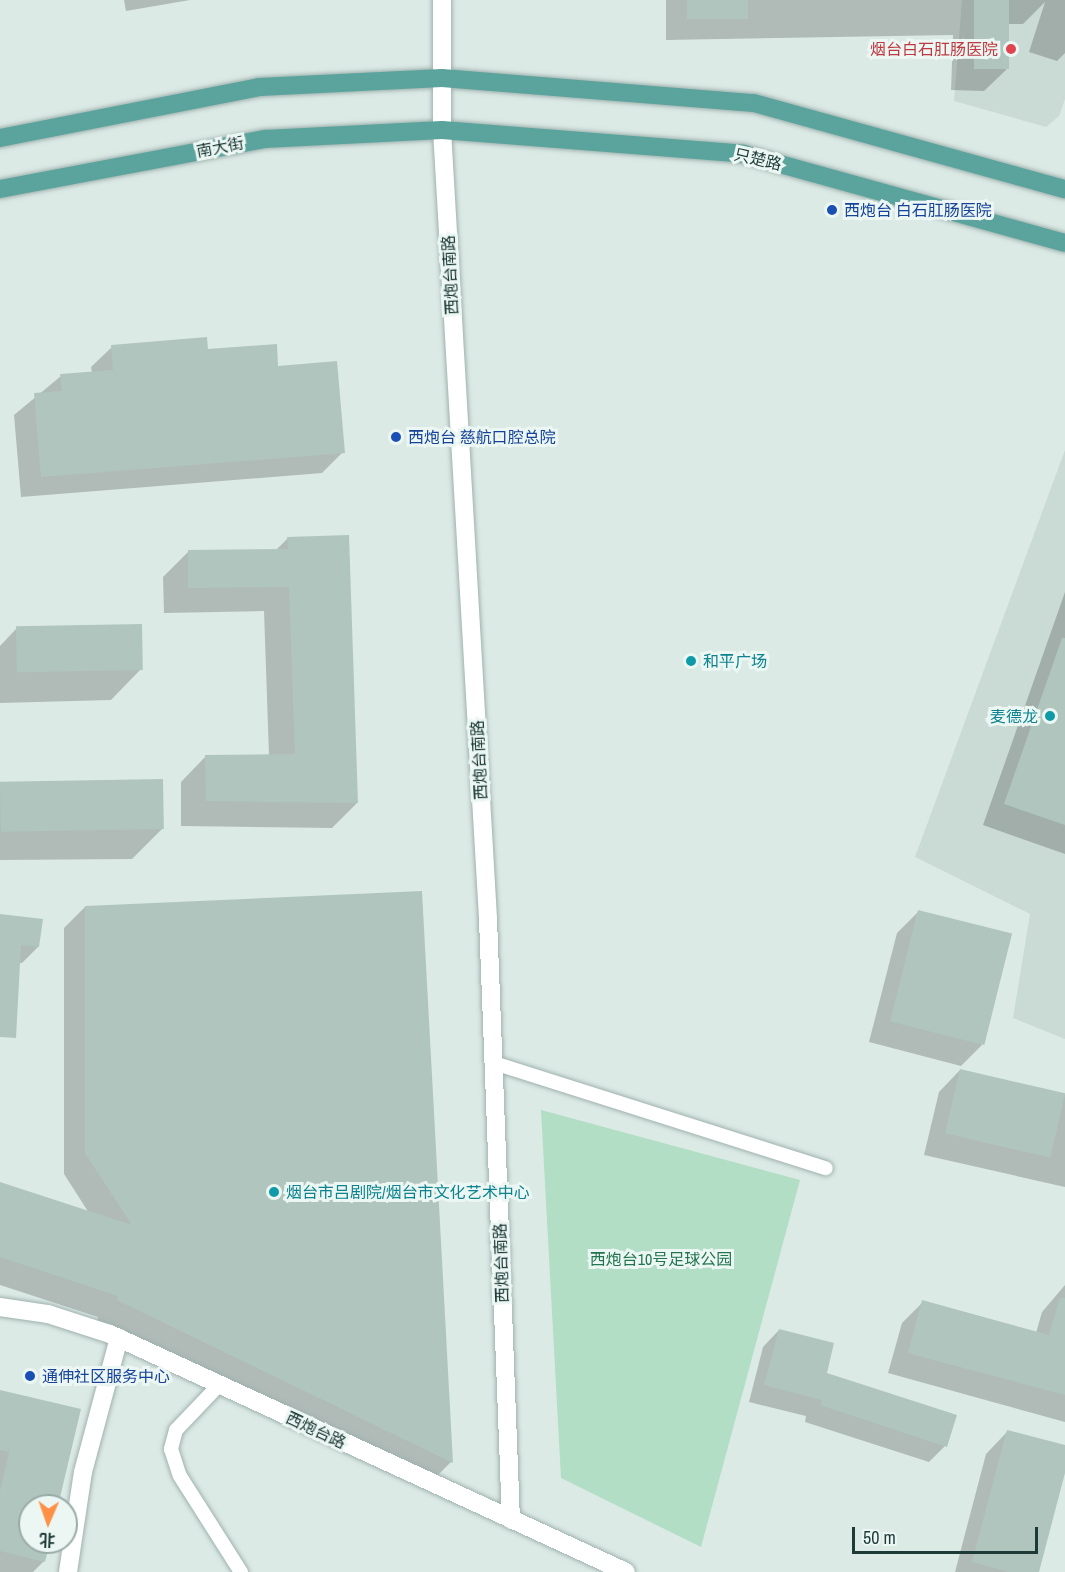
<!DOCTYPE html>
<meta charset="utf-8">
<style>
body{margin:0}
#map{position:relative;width:1065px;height:1572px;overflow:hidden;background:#dceae6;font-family:"Archivo Narrow","Noto Sans SC",sans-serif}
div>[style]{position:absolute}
.built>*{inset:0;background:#cadad5}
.green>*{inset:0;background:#b2dec5}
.shadow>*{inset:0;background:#0003}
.building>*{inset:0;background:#b1c5bf;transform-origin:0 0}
.roads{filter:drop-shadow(0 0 2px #9fb2ae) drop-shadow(0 0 2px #9fb2ae)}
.service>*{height:14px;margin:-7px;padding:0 7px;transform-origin:7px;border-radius:7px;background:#fff}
.minor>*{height:18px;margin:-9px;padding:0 9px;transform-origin:9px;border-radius:9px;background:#fff}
.tertiary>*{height:18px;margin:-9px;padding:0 9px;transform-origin:9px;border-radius:9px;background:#fff}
.primary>*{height:18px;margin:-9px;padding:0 9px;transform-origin:9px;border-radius:9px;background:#5ba49d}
.dots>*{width:16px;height:16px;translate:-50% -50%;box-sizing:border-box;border:3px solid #ecf7f3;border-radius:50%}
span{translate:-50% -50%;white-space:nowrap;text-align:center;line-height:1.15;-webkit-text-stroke:6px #ecf7f3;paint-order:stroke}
.health-label{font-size:16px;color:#be3a42}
.right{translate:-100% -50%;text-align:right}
.street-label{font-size:16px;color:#1d3a37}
.transit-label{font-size:16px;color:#164399}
.left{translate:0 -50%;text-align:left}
.culture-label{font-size:16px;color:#0d838f}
.park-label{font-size:16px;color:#237550}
.north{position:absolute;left:18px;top:1494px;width:60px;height:60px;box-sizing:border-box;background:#ecf7f3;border:2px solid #99aba8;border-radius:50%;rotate:182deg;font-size:16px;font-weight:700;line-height:24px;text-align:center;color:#1d3a37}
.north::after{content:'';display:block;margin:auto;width:21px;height:27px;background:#ff9045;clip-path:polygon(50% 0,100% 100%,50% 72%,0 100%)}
.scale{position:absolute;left:852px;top:1527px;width:186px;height:27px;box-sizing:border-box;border:3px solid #1d3a37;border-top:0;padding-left:8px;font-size:18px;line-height:21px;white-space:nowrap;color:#1d3a37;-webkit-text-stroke:4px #ecf7f3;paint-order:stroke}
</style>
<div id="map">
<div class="built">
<i style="clip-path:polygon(962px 0,1065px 0,1065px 99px,1059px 116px,1046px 127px,954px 101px)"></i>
<i style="clip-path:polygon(1065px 450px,1065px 1039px,1013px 1018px,1030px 914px,915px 857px)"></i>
</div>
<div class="green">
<i style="clip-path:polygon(541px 1110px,800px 1180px,701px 1547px,561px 1478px)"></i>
</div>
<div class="shadow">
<i style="clip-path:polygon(124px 0,190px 0,126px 11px)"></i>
<i style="clip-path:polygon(666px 0,1065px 0,1065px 53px,1057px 61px,1029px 52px,1045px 2px,1023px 24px,1007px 24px,1006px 70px,984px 91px,951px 90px,953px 35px,666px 40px)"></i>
<i style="clip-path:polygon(112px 347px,206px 351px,277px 367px,343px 452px,322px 473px,21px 497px,14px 415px,61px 376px,92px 373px,91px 367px)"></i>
<i style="clip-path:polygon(288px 538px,357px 803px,332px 828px,181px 826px,181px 782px,206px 756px,269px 756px,264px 611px,164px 613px,163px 577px,189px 551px,276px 550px)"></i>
<i style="clip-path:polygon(1065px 592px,1065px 854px,983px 825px)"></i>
<i style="clip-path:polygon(16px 629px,141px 669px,111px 700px,0 703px,0 646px)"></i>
<i style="clip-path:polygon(0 782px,162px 829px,132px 859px,0 860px)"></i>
<i style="clip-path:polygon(85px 907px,451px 1462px,430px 1483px,97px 1321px,98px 1317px,0 1285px,0 1184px,89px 1213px,64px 1174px,64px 928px)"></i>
<i style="clip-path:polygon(918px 912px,982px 1045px,961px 1066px,869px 1042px,897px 933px)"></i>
<i style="clip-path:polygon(0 916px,38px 947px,22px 963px,0 960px)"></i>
<i style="clip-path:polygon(960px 1070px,1065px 1095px,1065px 1187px,924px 1155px,939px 1092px)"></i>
<i style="clip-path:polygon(1065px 1285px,1065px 1422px,888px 1373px,902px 1323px,923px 1302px,1036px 1333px,1042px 1312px)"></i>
<i style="clip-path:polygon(779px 1330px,825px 1374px,945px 1446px,929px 1462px,805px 1422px,806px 1416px,749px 1402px,763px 1347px)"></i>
<i style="clip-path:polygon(0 1391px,57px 1506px,30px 1506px,30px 1542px,48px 1542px,44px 1561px,33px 1572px,0 1572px)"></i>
<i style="clip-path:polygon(1007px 1432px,1065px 1447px,1065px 1467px,1038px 1572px,955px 1572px,986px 1454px)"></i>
</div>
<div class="building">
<i style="left:687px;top:0;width:61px;height:19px"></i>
<i style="left:974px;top:0;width:35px;height:69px"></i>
<i style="clip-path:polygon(207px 337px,208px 349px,277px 344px,278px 366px,337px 361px,345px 453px,41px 477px,34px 393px,62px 391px,60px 374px,113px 370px,111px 345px)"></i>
<i style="clip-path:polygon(349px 535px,358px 803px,206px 801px,205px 755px,295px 754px,289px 587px,188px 588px,188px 550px,288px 549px,287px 537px)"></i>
<i style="left:142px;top:624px;width:46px;height:126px;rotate:89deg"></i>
<i style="clip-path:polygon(1062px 638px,1065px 638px,1065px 825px,1004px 804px)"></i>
<i style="left:163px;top:779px;width:50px;height:163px;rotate:89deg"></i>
<i style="clip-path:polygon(422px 891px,453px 1463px,117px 1300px,118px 1296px,0 1257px,0 1182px,132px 1225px,85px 1153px,85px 906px)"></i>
<i style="left:918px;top:910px;width:97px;height:115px;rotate:14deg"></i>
<i style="clip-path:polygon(0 914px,43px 919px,39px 947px,21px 945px,16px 1038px,0 1037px)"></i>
<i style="left:960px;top:1069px;width:108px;height:66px;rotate:13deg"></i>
<i style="clip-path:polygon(1060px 1298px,1065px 1298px,1065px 1395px,908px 1353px,922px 1300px,1049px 1335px)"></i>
<i style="clip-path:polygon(779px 1329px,834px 1343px,827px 1373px,957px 1415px,947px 1447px,820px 1405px,822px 1400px,764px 1385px)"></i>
<i style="clip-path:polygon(0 1390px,81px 1409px,58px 1506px,30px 1506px,30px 1542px,50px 1542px,45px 1562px,0 1551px,0 1492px,9px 1452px,0 1450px)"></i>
<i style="clip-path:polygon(1007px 1430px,1065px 1445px,1065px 1473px,1039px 1572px,1009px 1572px,972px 1562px)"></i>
</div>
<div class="roads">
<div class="service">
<i style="left:494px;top:1063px;width:348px;rotate:17.6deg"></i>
<i style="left:219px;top:1385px;width:62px;rotate:133.7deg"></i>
<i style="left:176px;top:1430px;width:20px;rotate:105deg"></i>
<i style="left:171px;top:1449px;width:28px;rotate:72deg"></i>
<i style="left:180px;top:1476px;width:114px;rotate:57.6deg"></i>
</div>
<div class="minor">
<i style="left:68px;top:1572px;width:101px;rotate:-81.5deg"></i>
<i style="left:83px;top:1472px;width:139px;rotate:-75deg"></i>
</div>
<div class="tertiary">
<i style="left:442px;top:0;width:130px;rotate:90deg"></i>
<i style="left:442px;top:130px;width:790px;rotate:86.66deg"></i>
<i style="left:488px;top:919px;width:601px;rotate:87.81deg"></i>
<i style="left:0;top:1307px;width:49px;rotate:8.3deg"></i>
<i style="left:48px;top:1314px;width:65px;rotate:17.9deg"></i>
<i style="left:110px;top:1334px;width:568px;rotate:24.76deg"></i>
</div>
<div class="primary">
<i style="left:0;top:138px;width:264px;rotate:-11.1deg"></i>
<i style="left:259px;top:87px;width:183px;rotate:-2.8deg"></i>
<i style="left:442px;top:78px;width:313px;rotate:4.6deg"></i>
<i style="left:754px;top:103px;width:323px;rotate:15.5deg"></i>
<i style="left:0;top:189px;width:270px;rotate:-10.7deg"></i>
<i style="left:265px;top:139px;width:177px;rotate:-2.9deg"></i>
<i style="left:442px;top:130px;width:303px;rotate:4.5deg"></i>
<i style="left:744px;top:154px;width:333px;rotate:15.5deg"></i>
</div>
</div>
<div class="dots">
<i style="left:1011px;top:49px;background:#e0444e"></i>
<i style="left:832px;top:210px;background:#1a4fb4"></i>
<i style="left:396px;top:437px;background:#1a4fb4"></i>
<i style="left:691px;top:661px;background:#0f9aa8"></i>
<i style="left:1050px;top:716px;background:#0f9aa8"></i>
<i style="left:274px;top:1192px;background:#0f9aa8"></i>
<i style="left:30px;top:1376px;background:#1a4fb4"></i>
</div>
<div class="health-label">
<span class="right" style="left:998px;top:49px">烟台白石肛肠医院</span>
</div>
<div class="street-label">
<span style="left:220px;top:147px;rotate:-11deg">南大街</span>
<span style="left:758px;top:159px;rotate:13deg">只楚路</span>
<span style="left:450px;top:275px;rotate:-93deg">西炮台南路</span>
<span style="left:479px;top:760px;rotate:-93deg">西炮台南路</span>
<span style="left:501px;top:1263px;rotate:-92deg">西炮台南路</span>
<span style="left:316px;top:1430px;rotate:25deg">西炮台路</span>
</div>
<div class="transit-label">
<span class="left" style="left:844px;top:210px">西炮台 白石肛肠医院</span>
<span class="left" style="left:408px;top:437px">西炮台 慈航口腔总院</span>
<span class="left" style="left:42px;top:1376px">通伸社区服务中心</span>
</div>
<div class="culture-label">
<span class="left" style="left:703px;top:661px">和平广场</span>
<span class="right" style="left:1038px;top:716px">麦德龙</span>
<span class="left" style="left:286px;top:1192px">烟台市吕剧院/烟台市文化艺术中心</span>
</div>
<div class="park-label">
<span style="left:661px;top:1259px">西炮台10号足球公园</span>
</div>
<div class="north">北</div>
<div class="scale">50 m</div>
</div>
